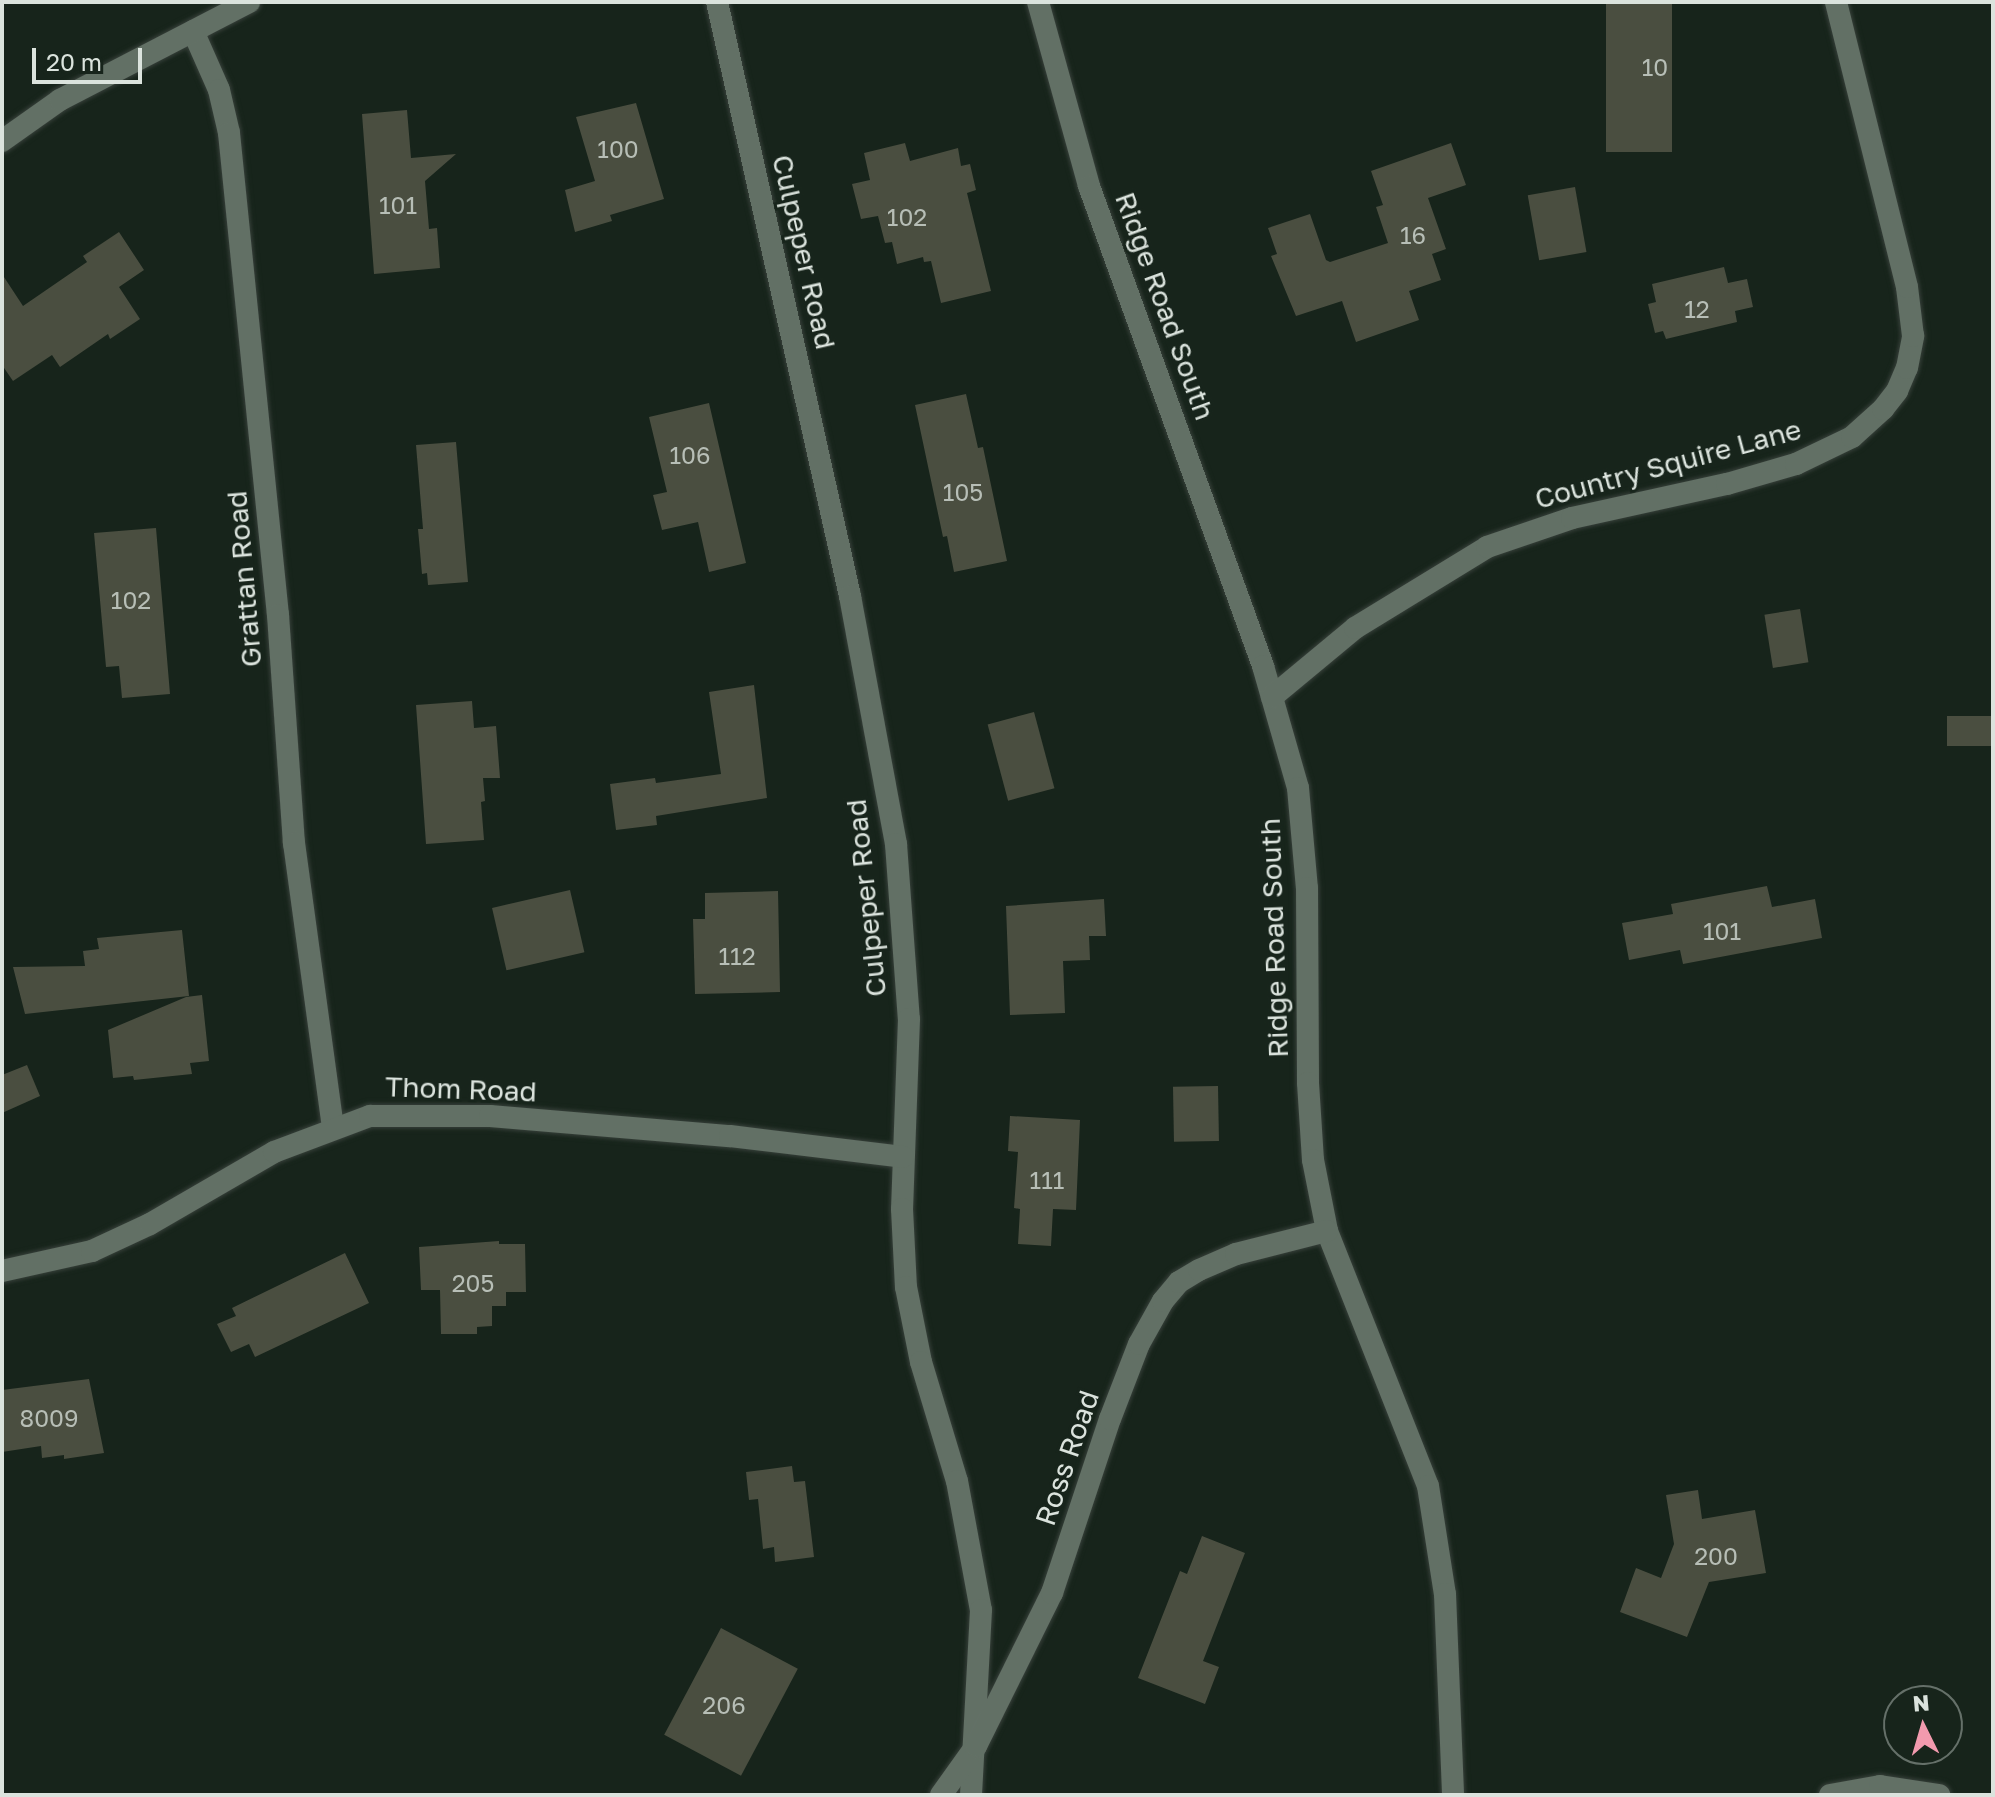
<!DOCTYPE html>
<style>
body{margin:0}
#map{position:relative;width:1995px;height:1797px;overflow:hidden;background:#17241b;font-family:"Golos Text",sans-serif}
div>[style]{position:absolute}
.building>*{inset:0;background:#4a4e40;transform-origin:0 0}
.roads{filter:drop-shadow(0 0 2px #37403a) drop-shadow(0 0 2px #37403a)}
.minor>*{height:22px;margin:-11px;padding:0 11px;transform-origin:11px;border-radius:11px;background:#627065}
span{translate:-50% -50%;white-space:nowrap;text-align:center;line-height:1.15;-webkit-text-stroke:6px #17241b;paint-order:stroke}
.number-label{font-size:24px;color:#b7beb6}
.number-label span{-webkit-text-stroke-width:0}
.street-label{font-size:28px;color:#dbe3dd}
.frame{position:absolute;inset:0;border:4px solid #dbe3dd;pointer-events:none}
.north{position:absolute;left:1883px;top:1685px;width:80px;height:80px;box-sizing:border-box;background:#17241b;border:2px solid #657069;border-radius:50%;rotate:355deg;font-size:22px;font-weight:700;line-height:32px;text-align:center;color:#dbe3dd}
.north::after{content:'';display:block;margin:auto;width:28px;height:36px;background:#f29aae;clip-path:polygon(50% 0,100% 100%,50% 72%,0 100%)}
.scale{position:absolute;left:32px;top:48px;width:110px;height:36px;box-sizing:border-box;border:4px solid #dbe3dd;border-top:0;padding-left:10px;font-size:24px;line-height:28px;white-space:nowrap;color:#dbe3dd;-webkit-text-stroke:6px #17241b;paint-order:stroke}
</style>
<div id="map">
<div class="building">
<i style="left:1606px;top:2px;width:66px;height:150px"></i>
<i style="clip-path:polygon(636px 103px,664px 199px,610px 215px,612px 221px,575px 232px,565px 190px,595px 181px,576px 117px)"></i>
<i style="clip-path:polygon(407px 110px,411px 158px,456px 154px,425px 181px,429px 229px,437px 228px,440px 268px,374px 274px,362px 114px)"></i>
<i style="clip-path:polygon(905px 143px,910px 161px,958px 148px,961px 166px,970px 164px,976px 190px,967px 193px,991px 291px,941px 303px,931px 261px,924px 262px,923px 257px,897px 264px,892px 242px,885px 243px,878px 216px,861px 219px,852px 184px,870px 180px,864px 153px)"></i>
<i style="clip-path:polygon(1451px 143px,1466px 185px,1428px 198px,1446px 249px,1432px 254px,1441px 280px,1409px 291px,1419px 320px,1356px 342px,1342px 301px,1296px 316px,1271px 256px,1277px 254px,1268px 228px,1310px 214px,1326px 260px,1330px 262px,1388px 243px,1376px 207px,1383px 205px,1371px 171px)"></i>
<i style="left:1575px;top:187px;width:66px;height:48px;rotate:80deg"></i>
<i style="clip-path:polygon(119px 232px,144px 270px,119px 287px,140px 319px,110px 339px,108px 334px,60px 367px,52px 355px,13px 381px,2px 365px,2px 274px,23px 306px,87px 262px,83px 256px)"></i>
<i style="clip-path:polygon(1724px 267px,1728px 283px,1747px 279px,1753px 307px,1735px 311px,1737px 322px,1666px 339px,1663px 331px,1655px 333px,1648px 304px,1656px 302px,1652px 284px)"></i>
<i style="clip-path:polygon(966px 394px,978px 448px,983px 447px,1007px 561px,954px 572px,947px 536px,943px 537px,915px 405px)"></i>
<i style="clip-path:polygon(709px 403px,746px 563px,709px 572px,698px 522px,662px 530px,653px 495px,667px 492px,649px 417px)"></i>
<i style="clip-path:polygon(456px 442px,468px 582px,428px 585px,427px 573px,422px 574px,418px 529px,423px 529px,416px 445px)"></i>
<i style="clip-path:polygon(156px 528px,170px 694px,122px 698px,119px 666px,106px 667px,94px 533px)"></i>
<i style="left:1800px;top:609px;width:54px;height:36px;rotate:81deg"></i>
<i style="clip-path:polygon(754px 685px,767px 798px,656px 816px,657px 825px,616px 830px,610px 784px,655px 778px,656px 783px,721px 774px,709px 692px)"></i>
<i style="clip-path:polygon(472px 701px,474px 728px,496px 726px,500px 778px,483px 778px,485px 801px,481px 802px,484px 840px,426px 844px,416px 705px)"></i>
<i style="left:1034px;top:712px;width:79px;height:48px;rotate:75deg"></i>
<i style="left:1993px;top:716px;width:30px;height:46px;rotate:90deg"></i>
<i style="clip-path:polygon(1767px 886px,1772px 907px,1815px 899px,1822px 938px,1683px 964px,1680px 950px,1629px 960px,1622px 923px,1673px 914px,1671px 904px)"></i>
<i style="left:570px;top:890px;width:64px;height:80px;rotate:77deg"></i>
<i style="clip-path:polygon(778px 891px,780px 992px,695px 994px,693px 919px,705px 919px,705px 893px)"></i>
<i style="clip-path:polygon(1104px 899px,1106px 936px,1089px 936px,1090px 960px,1063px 961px,1065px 1013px,1010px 1015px,1006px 906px)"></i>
<i style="clip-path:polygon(182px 930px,189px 996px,25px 1014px,13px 967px,85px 966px,83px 951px,99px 949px,97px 938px)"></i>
<i style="clip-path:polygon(202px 995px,209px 1061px,190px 1063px,192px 1074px,134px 1080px,133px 1076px,113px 1078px,108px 1030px,186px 997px)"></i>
<i style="clip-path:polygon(27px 1065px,40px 1096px,2px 1113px,2px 1075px)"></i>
<i style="left:1218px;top:1086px;width:55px;height:45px;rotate:89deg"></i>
<i style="clip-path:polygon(1010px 1116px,1080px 1120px,1076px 1210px,1053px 1209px,1051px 1246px,1018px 1244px,1020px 1209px,1014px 1208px,1018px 1152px,1008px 1151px)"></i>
<i style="clip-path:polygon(499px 1241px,499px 1244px,525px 1244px,526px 1292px,506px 1292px,506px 1306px,492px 1306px,492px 1326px,477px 1327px,477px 1334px,441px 1334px,440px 1290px,421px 1290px,419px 1247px)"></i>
<i style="clip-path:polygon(345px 1253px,369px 1303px,255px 1357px,249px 1344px,231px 1352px,217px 1324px,236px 1316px,232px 1308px)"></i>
<i style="clip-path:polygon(89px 1379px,104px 1453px,64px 1459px,64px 1455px,42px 1458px,41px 1446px,2px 1452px,2px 1390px)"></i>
<i style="clip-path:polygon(792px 1466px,794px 1482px,805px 1481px,814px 1557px,775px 1562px,774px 1547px,763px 1549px,758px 1499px,749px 1500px,746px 1472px)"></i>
<i style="clip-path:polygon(1698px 1490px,1702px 1519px,1755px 1510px,1766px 1573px,1709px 1582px,1687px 1637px,1620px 1612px,1636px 1568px,1661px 1578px,1674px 1544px,1666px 1495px)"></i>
<i style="clip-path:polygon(1202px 1536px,1245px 1553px,1203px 1661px,1219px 1667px,1205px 1704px,1138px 1678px,1180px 1571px,1187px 1574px)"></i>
<i style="left:721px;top:1628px;width:87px;height:121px;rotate:28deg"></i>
</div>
<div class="roads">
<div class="minor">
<i style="left:717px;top:2px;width:609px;rotate:77.38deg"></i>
<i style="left:850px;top:596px;width:252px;rotate:79.5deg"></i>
<i style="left:896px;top:844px;width:175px;rotate:85.8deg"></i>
<i style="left:909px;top:1019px;width:190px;rotate:92.1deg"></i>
<i style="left:902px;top:1209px;width:78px;rotate:87.1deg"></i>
<i style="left:906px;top:1287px;width:76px;rotate:78.7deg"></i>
<i style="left:921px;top:1362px;width:124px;rotate:73.2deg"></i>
<i style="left:957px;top:1481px;width:131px;rotate:79.5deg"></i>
<i style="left:981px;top:1610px;width:185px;rotate:93.1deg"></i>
<i style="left:1038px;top:2px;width:191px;rotate:74.5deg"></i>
<i style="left:1089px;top:186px;width:511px;rotate:70.07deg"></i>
<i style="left:1263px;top:666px;width:127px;rotate:74deg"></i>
<i style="left:1298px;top:788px;width:100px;rotate:84.9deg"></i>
<i style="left:1307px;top:888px;width:195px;rotate:89.7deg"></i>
<i style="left:1308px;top:1083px;width:77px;rotate:86.3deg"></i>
<i style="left:1313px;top:1160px;width:72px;rotate:78.8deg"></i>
<i style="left:1327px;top:1231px;width:274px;rotate:68.4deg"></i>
<i style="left:1428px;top:1486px;width:109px;rotate:81.1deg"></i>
<i style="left:1445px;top:1594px;width:201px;rotate:87.7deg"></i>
<i style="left:193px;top:31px;width:64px;rotate:66.2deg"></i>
<i style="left:219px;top:90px;width:44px;rotate:76.9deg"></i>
<i style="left:229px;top:133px;width:484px;rotate:84.2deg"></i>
<i style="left:278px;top:615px;width:229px;rotate:86deg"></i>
<i style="left:294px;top:843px;width:288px;rotate:82.2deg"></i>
<i style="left:2px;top:141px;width:71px;rotate:-35.3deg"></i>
<i style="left:60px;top:100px;width:213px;rotate:-27.4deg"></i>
<i style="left:1272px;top:697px;width:108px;rotate:-39.7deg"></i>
<i style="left:1355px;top:628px;width:155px;rotate:-31.5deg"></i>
<i style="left:1487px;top:547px;width:90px;rotate:-18.8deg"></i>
<i style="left:1572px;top:518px;width:159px;rotate:-12.4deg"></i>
<i style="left:1727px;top:484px;width:72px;rotate:-16.2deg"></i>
<i style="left:1796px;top:464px;width:62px;rotate:-25.7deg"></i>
<i style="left:1852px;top:437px;width:42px;rotate:-42.1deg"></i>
<i style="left:1883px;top:409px;width:23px;rotate:-52deg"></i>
<i style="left:1897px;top:391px;width:25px;rotate:-67deg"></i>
<i style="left:1907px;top:368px;width:33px;rotate:-79deg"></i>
<i style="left:1913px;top:336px;width:49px;rotate:-97deg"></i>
<i style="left:1907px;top:287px;width:294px;rotate:-104deg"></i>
<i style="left:2px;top:1271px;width:92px;rotate:-12.5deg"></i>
<i style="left:92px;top:1251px;width:64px;rotate:-25deg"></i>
<i style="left:150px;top:1224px;width:143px;rotate:-30.1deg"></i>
<i style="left:274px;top:1152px;width:103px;rotate:-20.6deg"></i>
<i style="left:370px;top:1116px;width:120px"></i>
<i style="left:490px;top:1116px;width:241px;rotate:4.8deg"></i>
<i style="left:730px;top:1136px;width:174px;rotate:6.9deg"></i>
<i style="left:941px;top:1795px;width:60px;rotate:-54.5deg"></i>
<i style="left:976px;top:1746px;width:171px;rotate:-63.6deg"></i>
<i style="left:1052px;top:1593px;width:183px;rotate:-71.6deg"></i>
<i style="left:1110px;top:1419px;width:80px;rotate:-68.9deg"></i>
<i style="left:1139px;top:1344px;width:49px;rotate:-60.8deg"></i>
<i style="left:1163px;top:1301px;width:25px;rotate:-50deg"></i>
<i style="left:1179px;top:1282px;width:23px;rotate:-31deg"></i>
<i style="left:1199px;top:1270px;width:40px;rotate:-23.4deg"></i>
<i style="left:1236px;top:1254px;width:94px;rotate:-14.2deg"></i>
<i style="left:1830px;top:1795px;width:51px;rotate:-10.2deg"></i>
<i style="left:1880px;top:1786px;width:60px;rotate:8.7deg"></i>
</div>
</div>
<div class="number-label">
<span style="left:1655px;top:67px">10</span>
<span style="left:618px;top:149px">100</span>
<span style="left:398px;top:205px">101</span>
<span style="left:907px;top:217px">102</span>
<span style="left:1413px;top:235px">16</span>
<span style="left:1697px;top:309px">12</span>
<span style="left:690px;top:455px">106</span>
<span style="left:963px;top:492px">105</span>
<span style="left:131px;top:600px">102</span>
<span style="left:1722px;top:931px">101</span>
<span style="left:737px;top:956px">112</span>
<span style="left:1047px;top:1180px">111</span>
<span style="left:473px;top:1283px">205</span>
<span style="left:49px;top:1418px">8009</span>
<span style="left:1716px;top:1556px">200</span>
<span style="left:724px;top:1705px">206</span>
</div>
<div class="street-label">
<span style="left:804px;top:252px;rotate:77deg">Culpeper Road</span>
<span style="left:1165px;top:306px;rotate:70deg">Ridge Road South</span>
<span style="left:1668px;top:464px;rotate:-15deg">Country Squire Lane</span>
<span style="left:244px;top:579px;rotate:-95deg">Grattan Road</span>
<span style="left:866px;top:898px;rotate:-96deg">Culpeper Road</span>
<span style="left:1274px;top:938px;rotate:-92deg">Ridge Road South</span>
<span style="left:461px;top:1089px;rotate:2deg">Thom Road</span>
<span style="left:1067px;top:1458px;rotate:-71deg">Ross Road</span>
</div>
<div class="frame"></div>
<div class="north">N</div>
<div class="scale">20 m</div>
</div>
